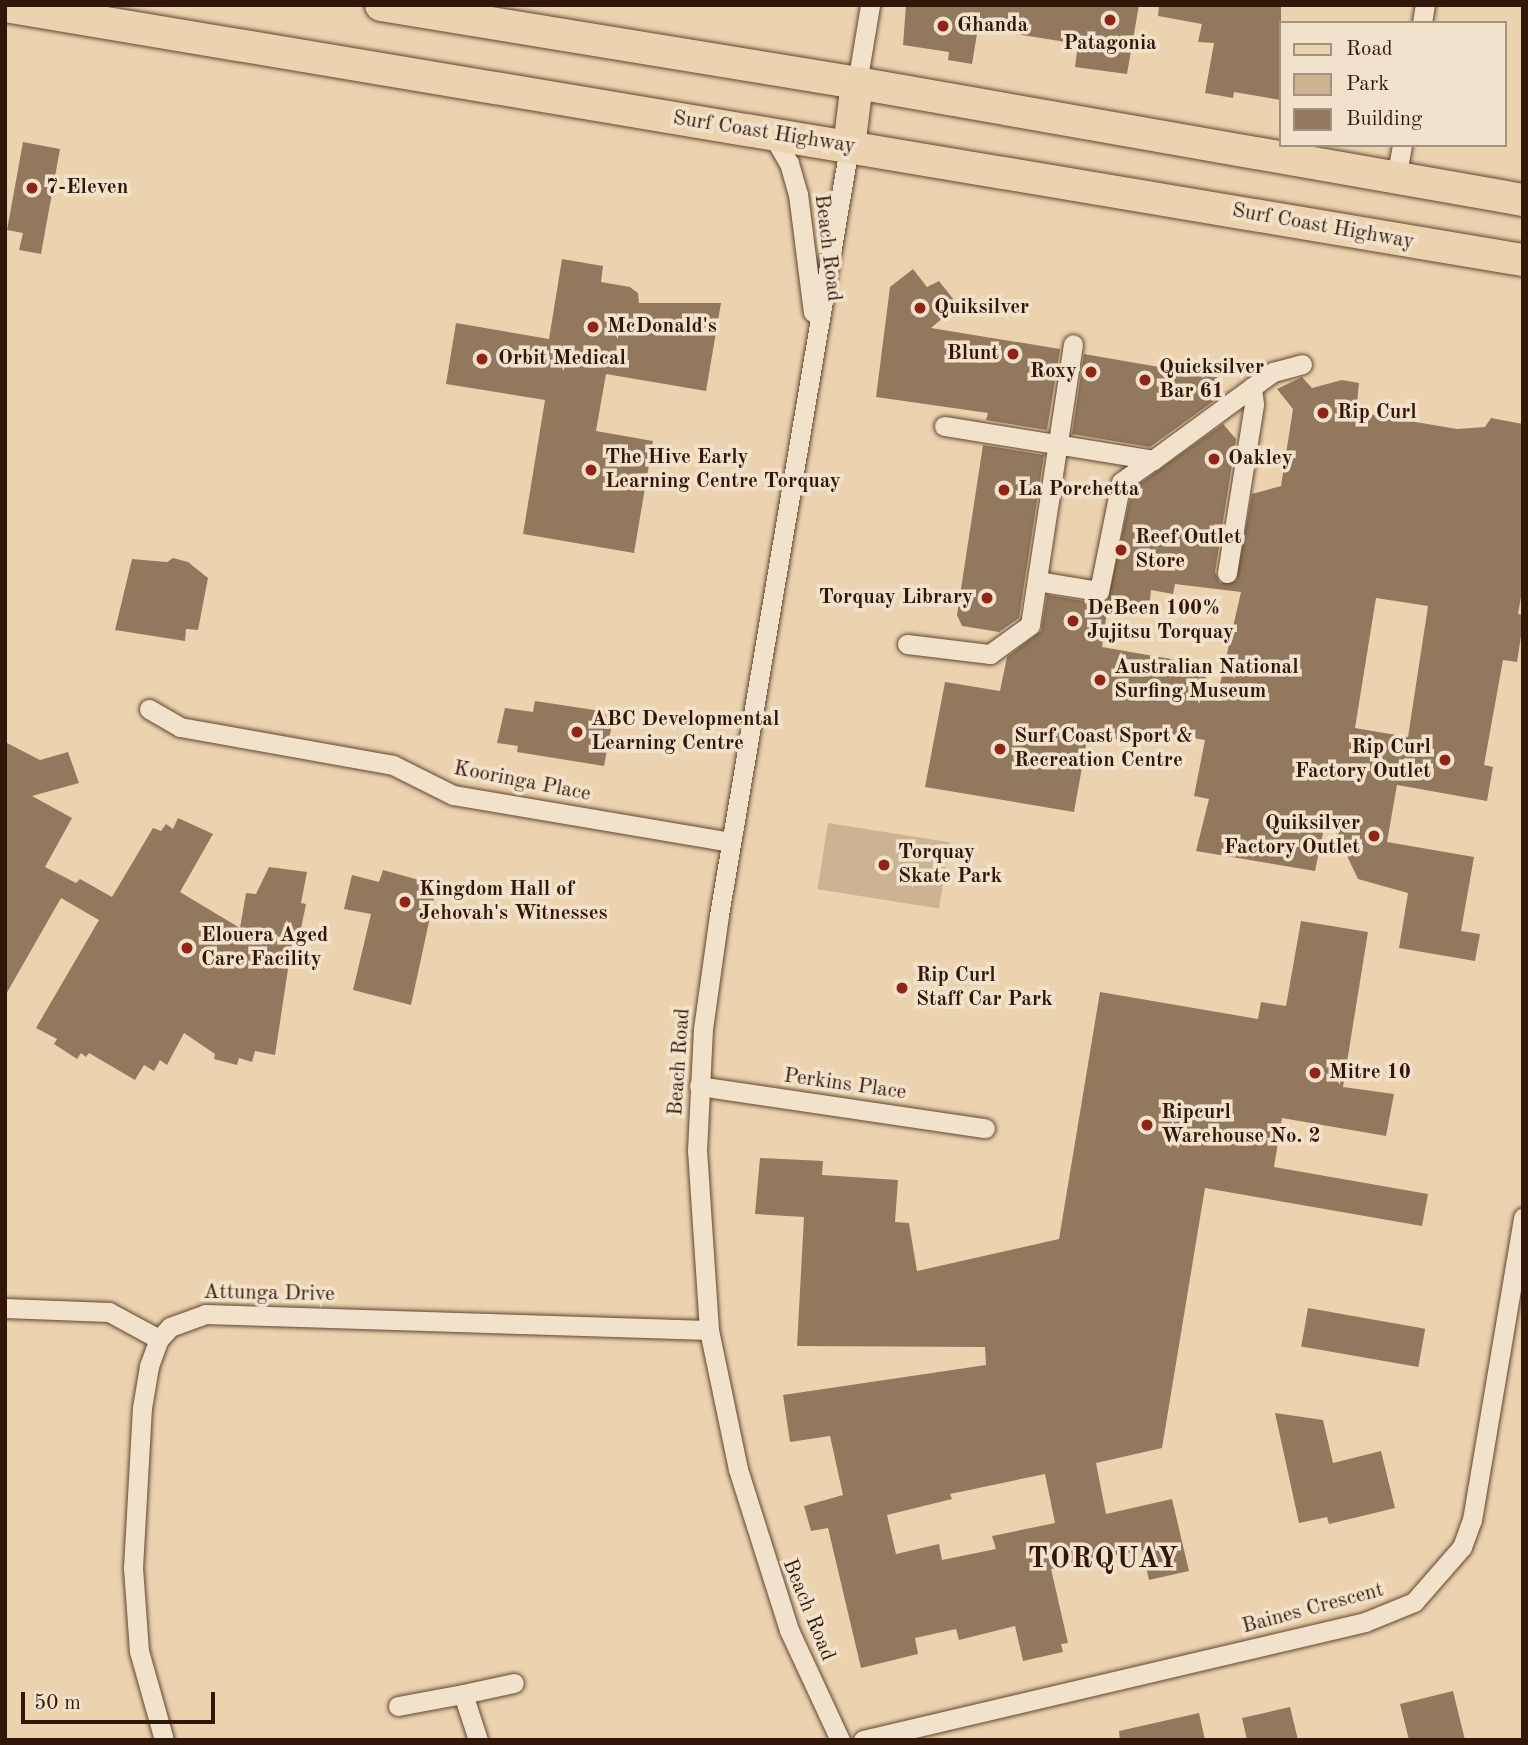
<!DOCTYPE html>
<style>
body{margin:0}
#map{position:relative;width:1528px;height:1745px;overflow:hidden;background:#ecd3af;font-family:"Old Standard TT",serif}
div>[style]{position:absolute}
.green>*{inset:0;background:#ccb392;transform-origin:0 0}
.building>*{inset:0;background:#92795e;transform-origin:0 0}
.roads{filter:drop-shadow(0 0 2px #604631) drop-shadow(0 0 2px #604631)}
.street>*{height:19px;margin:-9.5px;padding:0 9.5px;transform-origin:9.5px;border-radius:9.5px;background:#f3e2cb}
.primary>*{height:32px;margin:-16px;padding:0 16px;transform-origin:16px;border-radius:16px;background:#ecd3af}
.dots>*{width:19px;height:19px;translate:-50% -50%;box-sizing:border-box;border:4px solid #f3e2cb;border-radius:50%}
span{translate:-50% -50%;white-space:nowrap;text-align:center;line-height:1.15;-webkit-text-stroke:7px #f3e2cb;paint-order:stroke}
.poi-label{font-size:21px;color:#311707;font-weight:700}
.left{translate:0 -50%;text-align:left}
.right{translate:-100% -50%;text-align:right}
.street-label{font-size:21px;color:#311707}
.district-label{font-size:28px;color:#311707;font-weight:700;letter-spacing:2px}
.frame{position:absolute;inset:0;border:7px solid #311707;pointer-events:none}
.legend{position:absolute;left:1279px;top:21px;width:228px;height:126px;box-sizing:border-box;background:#f3e2cb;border:2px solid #a5917d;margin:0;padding:9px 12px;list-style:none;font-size:21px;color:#311707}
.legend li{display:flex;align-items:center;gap:14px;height:35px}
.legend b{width:35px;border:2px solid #a5917d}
.scale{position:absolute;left:21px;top:1692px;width:194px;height:32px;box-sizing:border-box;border:4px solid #311707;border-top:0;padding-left:9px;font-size:21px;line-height:24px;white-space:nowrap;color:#311707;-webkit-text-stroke:5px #f3e2cb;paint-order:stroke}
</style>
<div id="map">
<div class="green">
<i style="left:828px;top:823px;width:123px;height:67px;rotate:9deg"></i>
</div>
<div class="building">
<i style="clip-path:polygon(906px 5px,1139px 5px,1127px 74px,1075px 67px,1078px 44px,978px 28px,972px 64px,948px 60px,949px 52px,903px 45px)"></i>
<i style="clip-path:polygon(1159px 5px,1281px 5px,1281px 100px,1234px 92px,1233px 98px,1205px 93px,1214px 43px,1198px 42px,1202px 24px,1158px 16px)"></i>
<i style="clip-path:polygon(23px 142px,60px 149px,41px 254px,19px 250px,23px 233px,7px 230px)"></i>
<i style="clip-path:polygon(562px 259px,603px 266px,601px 282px,630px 287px,638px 293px,639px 303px,721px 303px,706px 391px,606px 374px,596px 431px,653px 441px,634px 553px,523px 534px,545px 400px,446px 384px,456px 323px,549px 339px)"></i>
<i style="clip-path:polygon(913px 269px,927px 287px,939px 281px,958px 305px,931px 328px,1060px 349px,1047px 430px,986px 420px,988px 413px,876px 397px,890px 287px)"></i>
<i style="clip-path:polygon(1084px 354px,1217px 377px,1215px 400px,1150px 447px,1072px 434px)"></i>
<i style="clip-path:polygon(evenodd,1302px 377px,1312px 388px,1342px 380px,1359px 383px,1356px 412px,1457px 429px,1485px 427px,1491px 418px,1523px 424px,1523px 585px,1518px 614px,1523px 615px,1523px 623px,1517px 662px,1503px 660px,1484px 765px,1493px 767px,1487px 801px,1397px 785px,1387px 842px,1474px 857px,1461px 931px,1480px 934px,1475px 961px,1399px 948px,1408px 893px,1358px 879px,1327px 814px,1315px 871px,1196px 851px,1209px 799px,1194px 796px,1205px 740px,1119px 726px,1117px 739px,1088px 734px,1074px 812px,925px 787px,945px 682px,1000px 691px,1007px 657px,1041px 631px,1047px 595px,1103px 604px,1108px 599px,1132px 489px,1223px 424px,1236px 439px,1215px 572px,1220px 583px,1236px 581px,1252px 494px,1281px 486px,1293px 409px,1277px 389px,1302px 377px,1175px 584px,1241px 592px,1218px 693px,1194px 663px,1102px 647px,1108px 605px,1149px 611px,1151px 590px,1173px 594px,1175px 584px,1302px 377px,1376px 598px,1428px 606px,1408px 737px,1355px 728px,1376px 598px)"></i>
<i style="clip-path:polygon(983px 445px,1044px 455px,1019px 618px,999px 632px,962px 626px,957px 615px)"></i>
<i style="clip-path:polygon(173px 558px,188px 562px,208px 578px,198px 630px,186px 629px,185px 641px,115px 630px,132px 559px,167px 562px)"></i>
<i style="clip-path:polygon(535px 701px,614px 713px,604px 766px,517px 752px,518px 746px,497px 743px,505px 708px,533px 712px)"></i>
<i style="clip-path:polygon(5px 742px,40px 760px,68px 752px,79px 783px,32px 796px,72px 818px,45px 867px,76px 883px,80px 879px,112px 897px,153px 828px,161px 831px,166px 824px,173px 829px,178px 818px,213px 834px,180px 892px,240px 928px,246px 893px,256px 894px,269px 867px,307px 872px,301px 903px,306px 904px,298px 944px,292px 943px,275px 1055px,255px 1051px,252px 1062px,239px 1058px,237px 1065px,214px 1059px,215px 1054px,184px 1033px,167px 1065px,160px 1060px,154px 1071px,144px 1065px,135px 1080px,89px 1053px,86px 1057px,81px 1053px,77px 1059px,54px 1044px,57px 1039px,36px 1028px,99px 920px,61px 898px,5px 996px)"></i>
<i style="clip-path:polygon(383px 870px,437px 885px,411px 1005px,353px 990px,371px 914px,344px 909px,352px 875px,379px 882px)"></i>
<i style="clip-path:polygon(evenodd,1301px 921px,1368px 932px,1343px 1087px,1394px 1094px,1386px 1136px,1282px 1118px,1274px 1167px,1428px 1194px,1422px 1226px,1205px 1188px,1162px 1448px,1096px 1463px,1106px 1514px,1172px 1499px,1189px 1571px,1149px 1580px,1142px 1550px,1051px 1569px,1068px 1643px,1061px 1644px,1063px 1652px,1023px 1661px,1015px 1626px,959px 1640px,956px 1629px,915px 1638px,918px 1654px,861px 1668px,828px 1528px,811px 1531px,804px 1506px,843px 1495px,830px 1436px,790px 1442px,783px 1395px,986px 1365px,985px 1347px,797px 1346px,804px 1217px,755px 1214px,760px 1158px,823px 1161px,822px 1175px,898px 1180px,895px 1222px,909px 1223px,917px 1271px,1059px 1239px,1100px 992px,1258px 1019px,1261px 1002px,1286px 1006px,1301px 921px,1045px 1474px,1055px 1523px,992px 1536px,996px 1549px,942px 1560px,939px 1544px,896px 1554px,887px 1515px,952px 1499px,950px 1494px,1045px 1474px)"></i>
<i style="left:1308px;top:1308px;width:119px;height:39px;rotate:10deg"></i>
<i style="clip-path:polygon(1275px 1413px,1323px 1420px,1333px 1463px,1381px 1451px,1395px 1508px,1329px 1524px,1327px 1517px,1299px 1523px)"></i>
<i style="clip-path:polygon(1453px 1691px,1465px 1740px,1409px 1740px,1400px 1704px)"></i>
<i style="clip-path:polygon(1290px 1707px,1298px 1740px,1247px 1740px,1242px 1718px)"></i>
<i style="clip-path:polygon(1199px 1713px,1205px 1740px,1120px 1740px,1119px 1731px)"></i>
</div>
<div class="roads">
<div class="street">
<i style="left:1422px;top:23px;width:18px;rotate:-81deg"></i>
<i style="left:857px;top:83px;width:79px;rotate:-80.5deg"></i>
<i style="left:772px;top:134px;width:34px;rotate:60deg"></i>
<i style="left:789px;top:163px;width:32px;rotate:74deg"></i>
<i style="left:798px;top:194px;width:119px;rotate:82.8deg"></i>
<i style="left:1396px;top:179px;width:35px;rotate:-80deg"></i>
<i style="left:944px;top:426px;width:212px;rotate:9.2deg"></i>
<i style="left:1153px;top:460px;width:149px;rotate:-36.3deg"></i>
<i style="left:1273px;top:372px;width:30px;rotate:-15deg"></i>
<i style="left:1227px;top:573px;width:171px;rotate:-80.9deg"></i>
<i style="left:1254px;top:404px;width:17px;rotate:-97deg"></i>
<i style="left:1037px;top:581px;width:63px;rotate:9.2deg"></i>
<i style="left:1099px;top:591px;width:111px;rotate:-78.6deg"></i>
<i style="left:1121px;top:482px;width:39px;rotate:-35deg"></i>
<i style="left:907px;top:644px;width:84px;rotate:6.9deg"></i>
<i style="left:990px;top:654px;width:49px;rotate:-35.9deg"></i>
<i style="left:1030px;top:625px;width:284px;rotate:-81.3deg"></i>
<i style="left:149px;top:709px;width:36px;rotate:30deg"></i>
<i style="left:180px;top:727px;width:216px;rotate:10.1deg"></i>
<i style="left:393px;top:765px;width:67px;rotate:26.6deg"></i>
<i style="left:453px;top:795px;width:282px;rotate:9.6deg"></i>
<i style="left:699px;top:1086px;width:289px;rotate:8.4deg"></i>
<i style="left:5px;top:1308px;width:104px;rotate:2.2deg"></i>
<i style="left:109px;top:1312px;width:57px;rotate:28.4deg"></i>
<i style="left:463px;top:1694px;width:52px;rotate:-12.2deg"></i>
<i style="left:398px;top:1706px;width:66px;rotate:-10.5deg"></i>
<i style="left:463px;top:1694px;width:48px;rotate:71.9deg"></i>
<i style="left:164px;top:1740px;width:92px;rotate:-105.7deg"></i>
<i style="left:139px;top:1651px;width:83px;rotate:-94.1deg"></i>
<i style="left:133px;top:1568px;width:160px;rotate:-86.8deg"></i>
<i style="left:142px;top:1408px;width:43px;rotate:-80.5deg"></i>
<i style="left:149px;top:1366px;width:29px;rotate:-70deg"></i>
<i style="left:159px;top:1339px;width:16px;rotate:-47deg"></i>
<i style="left:170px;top:1327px;width:37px;rotate:-20deg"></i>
<i style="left:205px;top:1314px;width:504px;rotate:1.82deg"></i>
<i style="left:840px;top:1740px;width:121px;rotate:-114.9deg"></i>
<i style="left:789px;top:1630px;width:169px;rotate:-107.6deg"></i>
<i style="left:738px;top:1469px;width:142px;rotate:-101.8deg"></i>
<i style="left:709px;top:1330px;width:179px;rotate:-93.8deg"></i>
<i style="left:697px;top:1151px;width:122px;rotate:-87.2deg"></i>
<i style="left:703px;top:1029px;width:115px;rotate:-82deg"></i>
<i style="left:719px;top:915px;width:779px;rotate:-80.39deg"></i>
<i style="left:863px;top:1740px;width:516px;rotate:-13.23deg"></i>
<i style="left:1365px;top:1622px;width:53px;rotate:-22.2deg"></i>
<i style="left:1414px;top:1602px;width:73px;rotate:-48.9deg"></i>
<i style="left:1462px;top:1547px;width:29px;rotate:-70deg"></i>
<i style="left:1472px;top:1520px;width:307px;rotate:-80.4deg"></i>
</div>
<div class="primary">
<i style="left:381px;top:5px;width:482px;rotate:9.3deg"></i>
<i style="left:857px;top:83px;width:676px;rotate:9.96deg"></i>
<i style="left:5px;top:6px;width:1539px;rotate:9.5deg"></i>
<i style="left:849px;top:147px;width:64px;rotate:-82.9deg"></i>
</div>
</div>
<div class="dots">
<i style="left:1110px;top:20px;background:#8f2418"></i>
<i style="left:943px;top:26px;background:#8f2418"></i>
<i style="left:32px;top:188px;background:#8f2418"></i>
<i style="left:920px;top:308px;background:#8f2418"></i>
<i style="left:593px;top:327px;background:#8f2418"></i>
<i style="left:1013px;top:354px;background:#8f2418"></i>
<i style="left:482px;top:359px;background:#8f2418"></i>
<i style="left:1091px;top:372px;background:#8f2418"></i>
<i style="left:1145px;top:380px;background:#8f2418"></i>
<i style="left:1323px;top:413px;background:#8f2418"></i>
<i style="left:1214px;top:459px;background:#8f2418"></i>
<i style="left:591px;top:470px;background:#8f2418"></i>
<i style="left:1004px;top:490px;background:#8f2418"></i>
<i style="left:1121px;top:550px;background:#8f2418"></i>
<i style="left:987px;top:598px;background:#8f2418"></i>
<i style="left:1073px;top:621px;background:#8f2418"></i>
<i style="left:1100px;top:680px;background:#8f2418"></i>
<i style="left:577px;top:732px;background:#8f2418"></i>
<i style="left:1000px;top:749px;background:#8f2418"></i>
<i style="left:1445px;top:760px;background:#8f2418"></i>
<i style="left:1374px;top:836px;background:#8f2418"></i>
<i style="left:884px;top:865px;background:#8f2418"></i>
<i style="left:405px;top:902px;background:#8f2418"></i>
<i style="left:187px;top:948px;background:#8f2418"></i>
<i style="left:902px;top:988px;background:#8f2418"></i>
<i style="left:1315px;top:1073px;background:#8f2418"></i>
<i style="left:1147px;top:1125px;background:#8f2418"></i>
</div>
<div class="poi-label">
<span class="left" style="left:957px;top:26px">Ghanda</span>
<span style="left:1110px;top:44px">Patagonia</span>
<span class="left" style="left:46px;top:188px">7-Eleven</span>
<span class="left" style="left:934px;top:308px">Quiksilver</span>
<span class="left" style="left:607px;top:327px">McDonald's</span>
<span class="right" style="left:999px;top:354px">Blunt</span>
<span class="left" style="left:498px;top:359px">Orbit Medical</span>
<span class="left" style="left:1159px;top:380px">Quicksilver<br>Bar 61</span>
<span class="right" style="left:1077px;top:372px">Roxy</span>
<span class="left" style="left:1337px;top:413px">Rip Curl</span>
<span class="left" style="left:605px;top:470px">The Hive Early<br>Learning Centre Torquay</span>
<span class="left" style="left:1228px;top:459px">Oakley</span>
<span class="left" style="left:1018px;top:490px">La Porchetta</span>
<span class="left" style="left:1135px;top:550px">Reef Outlet<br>Store</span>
<span class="right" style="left:973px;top:598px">Torquay Library</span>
<span class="left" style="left:1087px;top:621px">DeBeen 100%<br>Jujitsu Torquay</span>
<span class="left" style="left:1114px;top:680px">Australian National<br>Surfing Museum</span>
<span class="left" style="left:591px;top:732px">ABC Developmental<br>Learning Centre</span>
<span class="left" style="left:1014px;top:749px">Surf Coast Sport &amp;<br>Recreation Centre</span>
<span class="right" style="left:1431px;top:760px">Rip Curl<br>Factory Outlet</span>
<span class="right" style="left:1360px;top:836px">Quiksilver<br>Factory Outlet</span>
<span class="left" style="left:898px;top:865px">Torquay<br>Skate Park</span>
<span class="left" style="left:419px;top:902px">Kingdom Hall of<br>Jehovah's Witnesses</span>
<span class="left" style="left:201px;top:948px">Elouera Aged<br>Care Facility</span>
<span class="left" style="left:916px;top:988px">Rip Curl<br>Staff Car Park</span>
<span class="left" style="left:1329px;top:1073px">Mitre 10</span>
<span class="left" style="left:1161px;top:1125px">Ripcurl<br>Warehouse No. 2</span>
</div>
<div class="street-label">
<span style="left:764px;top:133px;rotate:9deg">Surf Coast Highway</span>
<span style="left:1323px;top:227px;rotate:10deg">Surf Coast Highway</span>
<span style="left:827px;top:248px;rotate:83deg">Beach Road</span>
<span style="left:522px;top:782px;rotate:11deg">Kooringa Place</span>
<span style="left:680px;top:1062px;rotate:-86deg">Beach Road</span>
<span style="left:845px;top:1085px;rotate:8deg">Perkins Place</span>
<span style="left:269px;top:1294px;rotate:1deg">Attunga Drive</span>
<span style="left:1313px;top:1609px;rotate:-15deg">Baines Crescent</span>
<span style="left:808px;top:1610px;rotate:68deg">Beach Road</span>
</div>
<div class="district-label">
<span style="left:1104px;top:1560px">TORQUAY</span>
</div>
<div class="frame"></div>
<ul class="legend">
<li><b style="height:9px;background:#ecd3af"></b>Road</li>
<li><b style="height:19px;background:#ccb392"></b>Park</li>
<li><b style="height:19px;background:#92795e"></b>Building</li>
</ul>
<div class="scale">50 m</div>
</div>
